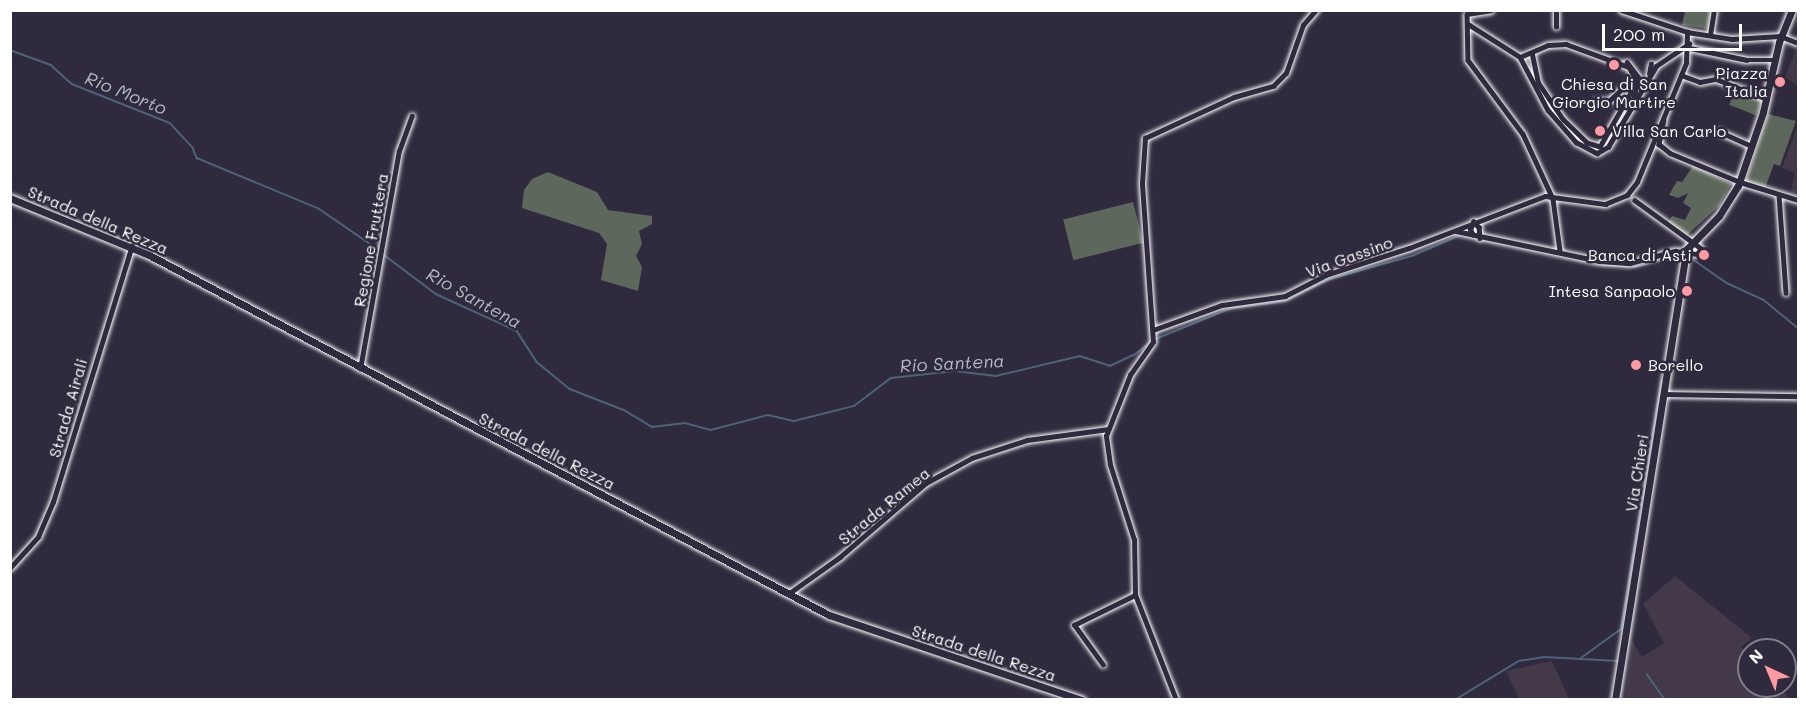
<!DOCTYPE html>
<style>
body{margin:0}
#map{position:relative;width:1809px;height:710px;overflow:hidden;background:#2f2a3d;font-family:Mali,sans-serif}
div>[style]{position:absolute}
.built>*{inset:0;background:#433948}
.green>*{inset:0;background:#5e675b;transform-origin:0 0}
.stream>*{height:1.5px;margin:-0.75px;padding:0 0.75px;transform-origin:0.75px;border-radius:0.75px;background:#4e627a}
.roads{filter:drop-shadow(0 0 2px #fff) drop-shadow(0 0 2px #fff)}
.street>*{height:4.5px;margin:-2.25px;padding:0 2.25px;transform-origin:2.25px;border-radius:2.25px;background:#2f2a3d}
.secondary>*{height:7px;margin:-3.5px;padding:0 3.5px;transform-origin:3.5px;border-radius:3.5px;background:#2f2a3d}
.dots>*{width:16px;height:16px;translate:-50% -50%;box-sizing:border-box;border:3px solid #2f2a3d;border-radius:50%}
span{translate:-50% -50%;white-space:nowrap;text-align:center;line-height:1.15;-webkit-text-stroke:5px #2f2a3d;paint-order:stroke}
.poi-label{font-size:16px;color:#fff}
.right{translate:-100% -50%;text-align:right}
.left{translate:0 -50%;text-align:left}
.street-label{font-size:16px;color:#fff}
.water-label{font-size:18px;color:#afb8c3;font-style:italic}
.frame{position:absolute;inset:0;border:12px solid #fff;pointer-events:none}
.north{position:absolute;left:1737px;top:638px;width:60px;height:60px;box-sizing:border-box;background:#2f2a3d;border:2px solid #827f8b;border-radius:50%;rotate:316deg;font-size:16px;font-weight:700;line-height:24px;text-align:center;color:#fff}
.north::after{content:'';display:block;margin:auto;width:21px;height:27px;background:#ff9aa2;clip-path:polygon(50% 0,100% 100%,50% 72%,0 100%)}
.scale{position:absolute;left:1602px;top:24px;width:140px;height:27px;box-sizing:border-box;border:3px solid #fff;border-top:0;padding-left:8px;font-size:18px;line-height:21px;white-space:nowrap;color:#fff;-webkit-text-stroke:4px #2f2a3d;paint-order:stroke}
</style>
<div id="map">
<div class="built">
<i style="clip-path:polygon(1797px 47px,1798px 48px,1798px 86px,1785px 77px)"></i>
<i style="clip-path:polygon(1798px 125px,1798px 193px,1791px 192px,1795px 173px,1782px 168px)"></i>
<i style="clip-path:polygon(1675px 576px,1752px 638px,1741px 647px,1749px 656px,1749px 686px,1777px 686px,1790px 699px,1625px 699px,1632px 641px,1642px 657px,1664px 643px,1643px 604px)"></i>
<i style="clip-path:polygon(1552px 661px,1569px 699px,1519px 699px,1506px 671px)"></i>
</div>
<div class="green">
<i style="clip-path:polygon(1685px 11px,1712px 11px,1709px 29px,1682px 25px)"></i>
<i style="left:1736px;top:88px;width:29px;height:18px;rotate:22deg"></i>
<i style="clip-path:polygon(1768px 114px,1796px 121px,1780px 166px,1774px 164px,1765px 188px,1746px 181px)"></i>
<i style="clip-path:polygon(1693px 166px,1731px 184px,1719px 206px,1687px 235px,1668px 223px,1672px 216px,1685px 220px,1691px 208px,1683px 203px,1688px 193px,1678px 198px,1669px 195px,1677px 181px,1682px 182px)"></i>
<i style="clip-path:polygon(548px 172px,597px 192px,608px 210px,652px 216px,652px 224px,639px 231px,642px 244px,636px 256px,642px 267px,638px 291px,601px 280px,607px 244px,599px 233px,522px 208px,524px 190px,532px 179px)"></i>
<i style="left:1133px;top:202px;width:42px;height:72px;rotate:76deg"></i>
</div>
<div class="stream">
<i style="left:10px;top:50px;width:44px;rotate:20.1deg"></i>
<i style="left:51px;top:65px;width:28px;rotate:42deg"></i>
<i style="left:72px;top:84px;width:105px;rotate:21.7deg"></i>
<i style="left:170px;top:123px;width:34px;rotate:47deg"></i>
<i style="left:193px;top:148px;width:11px;rotate:68deg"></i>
<i style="left:197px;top:158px;width:131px;rotate:22.5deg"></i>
<i style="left:318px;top:208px;width:74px;rotate:34.5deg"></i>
<i style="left:383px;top:254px;width:66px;rotate:37deg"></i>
<i style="left:436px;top:294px;width:89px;rotate:24.6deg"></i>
<i style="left:517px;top:331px;width:37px;rotate:57deg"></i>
<i style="left:537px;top:362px;width:43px;rotate:39.3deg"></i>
<i style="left:570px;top:389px;width:58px;rotate:21.3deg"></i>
<i style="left:624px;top:410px;width:33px;rotate:31deg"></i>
<i style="left:652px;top:427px;width:33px;rotate:-7deg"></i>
<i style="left:685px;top:423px;width:27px;rotate:15deg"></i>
<i style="left:711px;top:430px;width:59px;rotate:-14.7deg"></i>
<i style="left:768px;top:415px;width:27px;rotate:13deg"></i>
<i style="left:794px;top:421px;width:62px;rotate:-14deg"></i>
<i style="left:854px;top:406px;width:46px;rotate:-37.1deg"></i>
<i style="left:891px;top:378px;width:64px;rotate:-6.2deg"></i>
<i style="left:955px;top:371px;width:41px;rotate:7deg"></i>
<i style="left:996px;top:376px;width:86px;rotate:-13.4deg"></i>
<i style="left:1080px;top:356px;width:32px;rotate:18deg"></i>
<i style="left:1110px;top:366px;width:26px;rotate:-25deg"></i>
<i style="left:1134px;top:355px;width:20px;rotate:-37deg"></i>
<i style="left:1691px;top:258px;width:44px;rotate:34.8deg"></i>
<i style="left:1727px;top:283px;width:41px;rotate:24.7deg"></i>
<i style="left:1764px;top:300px;width:44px;rotate:39.5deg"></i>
<i style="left:1602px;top:265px;width:34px;rotate:3deg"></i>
<i style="left:1636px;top:267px;width:41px;rotate:-15.8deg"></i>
<i style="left:1153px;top:340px;width:85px;rotate:-22.1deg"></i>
<i style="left:1232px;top:308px;width:53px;rotate:-7.5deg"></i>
<i style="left:1285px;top:301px;width:50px;rotate:-26.1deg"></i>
<i style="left:1330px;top:279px;width:85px;rotate:-15.7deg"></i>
<i style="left:1412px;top:256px;width:51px;rotate:-23.1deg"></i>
<i style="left:1581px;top:658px;width:49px;rotate:-35.9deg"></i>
<i style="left:1621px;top:629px;width:251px;rotate:-80.8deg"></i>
<i style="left:1647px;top:674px;width:32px;rotate:55deg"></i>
<i style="left:1455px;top:700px;width:75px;rotate:-31.4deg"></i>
<i style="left:1519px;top:661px;width:25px;rotate:-9deg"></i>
<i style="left:1544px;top:657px;width:74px;rotate:3.1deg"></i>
</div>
<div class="roads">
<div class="street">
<i style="left:1621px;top:10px;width:70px;rotate:18.4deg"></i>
<i style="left:1687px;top:32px;width:46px;rotate:8.8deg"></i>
<i style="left:1732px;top:39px;width:48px;rotate:-3.6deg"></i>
<i style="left:1780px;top:36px;width:19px;rotate:21deg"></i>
<i style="left:1467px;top:14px;width:46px;rotate:88.8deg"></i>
<i style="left:1468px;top:60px;width:92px;rotate:53.4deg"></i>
<i style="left:1523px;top:134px;width:72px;rotate:65.2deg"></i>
<i style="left:1553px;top:199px;width:52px;rotate:82.3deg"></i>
<i style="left:1467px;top:14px;width:24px;rotate:-9deg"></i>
<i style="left:1468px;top:24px;width:62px;rotate:32.4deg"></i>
<i style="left:1520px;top:57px;width:60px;rotate:62.2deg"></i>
<i style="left:1548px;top:110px;width:43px;rotate:48.8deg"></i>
<i style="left:1576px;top:142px;width:24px;rotate:28deg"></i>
<i style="left:1597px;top:153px;width:13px;rotate:-29deg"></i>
<i style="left:1608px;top:147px;width:94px;rotate:-59.3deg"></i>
<i style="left:1656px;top:66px;width:40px;rotate:-34deg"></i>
<i style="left:1556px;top:27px;width:17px;rotate:-90deg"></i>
<i style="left:1710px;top:35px;width:25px;rotate:-81deg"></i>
<i style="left:1690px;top:48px;width:58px;rotate:11.9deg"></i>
<i style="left:1747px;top:60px;width:28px"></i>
<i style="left:1520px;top:57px;width:30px;rotate:-23deg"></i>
<i style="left:1548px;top:45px;width:18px;rotate:-3deg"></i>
<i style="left:1566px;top:44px;width:67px;rotate:20.1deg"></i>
<i style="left:1629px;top:67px;width:14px;rotate:60deg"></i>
<i style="left:1636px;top:79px;width:13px;rotate:108deg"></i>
<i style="left:1632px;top:91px;width:64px;rotate:119.7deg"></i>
<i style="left:1600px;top:147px;width:14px;rotate:-163deg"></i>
<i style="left:1587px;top:143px;width:33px;rotate:-136deg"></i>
<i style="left:1563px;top:120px;width:45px;rotate:-124deg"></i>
<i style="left:1538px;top:83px;width:30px;rotate:-102deg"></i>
<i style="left:1627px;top:62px;width:20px;rotate:53deg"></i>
<i style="left:1639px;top:78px;width:25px;rotate:104deg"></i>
<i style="left:1649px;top:74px;width:10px;rotate:-79deg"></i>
<i style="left:1681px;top:75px;width:20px;rotate:20deg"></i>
<i style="left:1700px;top:82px;width:16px;rotate:-11deg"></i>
<i style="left:1716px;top:79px;width:55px;rotate:21.4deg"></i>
<i style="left:1596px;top:101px;width:13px"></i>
<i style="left:1609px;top:101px;width:21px;rotate:-43deg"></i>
<i style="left:1624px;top:87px;width:10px;rotate:-11deg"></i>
<i style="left:1664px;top:120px;width:25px;rotate:102deg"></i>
<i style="left:1659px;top:144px;width:14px;rotate:39deg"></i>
<i style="left:1670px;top:153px;width:76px;rotate:22.5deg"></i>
<i style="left:1740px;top:182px;width:61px;rotate:17.2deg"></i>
<i style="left:1718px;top:131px;width:37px;rotate:24deg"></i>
<i style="left:1779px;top:195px;width:98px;rotate:85.9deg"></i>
<i style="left:1456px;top:231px;width:146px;rotate:11.8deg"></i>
<i style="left:1599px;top:261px;width:31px;rotate:4deg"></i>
<i style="left:1630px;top:263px;width:47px;rotate:-14.9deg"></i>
<i style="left:1675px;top:251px;width:22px;rotate:8deg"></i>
<i style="left:1697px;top:254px;width:6px;rotate:-51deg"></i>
<i style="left:1701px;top:249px;width:82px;rotate:-144deg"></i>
<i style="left:1473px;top:235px;width:6px;rotate:-121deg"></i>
<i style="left:1470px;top:230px;width:9px;rotate:-69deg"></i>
<i style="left:1473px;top:222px;width:8px;rotate:40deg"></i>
<i style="left:1479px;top:227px;width:11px;rotate:85deg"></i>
<i style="left:1153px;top:330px;width:73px;rotate:-19.9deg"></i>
<i style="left:1222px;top:305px;width:64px;rotate:-8.1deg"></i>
<i style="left:1285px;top:296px;width:46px;rotate:-27.1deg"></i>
<i style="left:1326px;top:275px;width:87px;rotate:-18deg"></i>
<i style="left:1409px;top:248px;width:146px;rotate:-20.9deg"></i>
<i style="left:1545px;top:196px;width:61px;rotate:7.6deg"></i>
<i style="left:1605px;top:204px;width:24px;rotate:-22deg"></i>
<i style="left:1627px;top:195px;width:16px;rotate:-52deg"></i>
<i style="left:1637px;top:182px;width:129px;rotate:-67.6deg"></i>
<i style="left:1686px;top:63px;width:31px;rotate:-88deg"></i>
<i style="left:360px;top:369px;width:221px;rotate:-79.9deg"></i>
<i style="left:399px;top:151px;width:37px;rotate:-70deg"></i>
<i style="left:1664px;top:394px;width:134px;rotate:0.9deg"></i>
<i style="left:10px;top:568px;width:42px;rotate:-47.9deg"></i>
<i style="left:38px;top:537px;width:38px;rotate:-67deg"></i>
<i style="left:53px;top:502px;width:268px;rotate:-72.9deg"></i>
<i style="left:788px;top:594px;width:64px;rotate:-35.4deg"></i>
<i style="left:840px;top:557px;width:113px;rotate:-40.7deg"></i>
<i style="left:926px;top:483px;width:52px;rotate:-28.5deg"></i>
<i style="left:972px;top:458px;width:58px;rotate:-18.1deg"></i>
<i style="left:1027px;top:440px;width:82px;rotate:-7.7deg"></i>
<i style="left:1103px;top:665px;width:49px;rotate:-125.9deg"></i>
<i style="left:1074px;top:625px;width:68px;rotate:-26.2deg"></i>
<i style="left:1176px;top:700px;width:113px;rotate:-111.3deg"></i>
<i style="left:1135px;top:595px;width:55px;rotate:-91deg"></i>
<i style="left:1134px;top:540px;width:79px;rotate:-107.7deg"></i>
<i style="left:1110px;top:465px;width:29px;rotate:-98deg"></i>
<i style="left:1106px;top:436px;width:66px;rotate:-68.5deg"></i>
<i style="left:1130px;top:375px;width:40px;rotate:-55.1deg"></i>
<i style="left:1153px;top:342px;width:159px;rotate:-94deg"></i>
<i style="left:1142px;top:183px;width:45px;rotate:-86.2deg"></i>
<i style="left:1145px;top:138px;width:98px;rotate:-24.7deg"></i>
<i style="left:1234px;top:97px;width:41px;rotate:-15.8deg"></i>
<i style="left:1273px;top:86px;width:18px;rotate:-45deg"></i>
<i style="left:1286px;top:73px;width:51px;rotate:-70.5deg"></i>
<i style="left:1303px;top:25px;width:20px;rotate:-49deg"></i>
</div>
<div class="secondary">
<i style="left:10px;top:198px;width:150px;rotate:22.3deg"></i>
<i style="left:149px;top:255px;width:769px;rotate:27.9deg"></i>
<i style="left:829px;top:615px;width:267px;rotate:18.6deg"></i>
<i style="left:1615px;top:700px;width:456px;rotate:-81deg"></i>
<i style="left:1686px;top:250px;width:47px;rotate:-45.9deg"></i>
<i style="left:1719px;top:216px;width:36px;rotate:-58deg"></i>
<i style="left:1738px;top:186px;width:78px;rotate:-71.3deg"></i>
<i style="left:1763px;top:112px;width:72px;rotate:-77.1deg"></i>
<i style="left:1779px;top:42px;width:35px;rotate:-68deg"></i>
</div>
</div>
<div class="dots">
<i style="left:1614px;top:65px;background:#ff9aa2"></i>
<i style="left:1780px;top:82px;background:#ff9aa2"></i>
<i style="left:1600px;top:131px;background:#ff9aa2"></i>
<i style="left:1704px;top:255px;background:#ff9aa2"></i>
<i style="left:1687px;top:291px;background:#ff9aa2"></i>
<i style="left:1636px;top:365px;background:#ff9aa2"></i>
</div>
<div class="poi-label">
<span class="right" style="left:1768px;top:82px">Piazza<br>Italia</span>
<span style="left:1614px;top:93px">Chiesa di San<br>Giorgio Martire</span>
<span class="left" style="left:1612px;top:131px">Villa San Carlo</span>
<span class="right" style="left:1692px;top:255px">Banca di Asti</span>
<span class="right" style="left:1675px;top:291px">Intesa Sanpaolo</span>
<span class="left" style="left:1648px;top:365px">Borello</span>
</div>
<div class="street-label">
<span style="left:98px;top:220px;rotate:23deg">Strada della Rezza</span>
<span style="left:371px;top:240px;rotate:-80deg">Regione Fruttera</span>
<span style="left:1349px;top:257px;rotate:-20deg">Via Gassino</span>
<span style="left:68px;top:408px;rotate:-74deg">Strada Airali</span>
<span style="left:547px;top:451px;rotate:27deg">Strada della Rezza</span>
<span style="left:1637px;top:473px;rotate:-81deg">Via Chieri</span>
<span style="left:884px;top:506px;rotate:-39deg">Strada Ramea</span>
<span style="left:984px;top:653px;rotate:18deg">Strada della Rezza</span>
</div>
<div class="water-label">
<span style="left:126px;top:93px;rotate:22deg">Rio Morto</span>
<span style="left:474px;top:298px;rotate:29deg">Rio Santena</span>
<span style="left:952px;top:363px;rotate:-3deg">Rio Santena</span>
</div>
<div class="frame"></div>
<div class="north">N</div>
<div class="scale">200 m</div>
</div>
